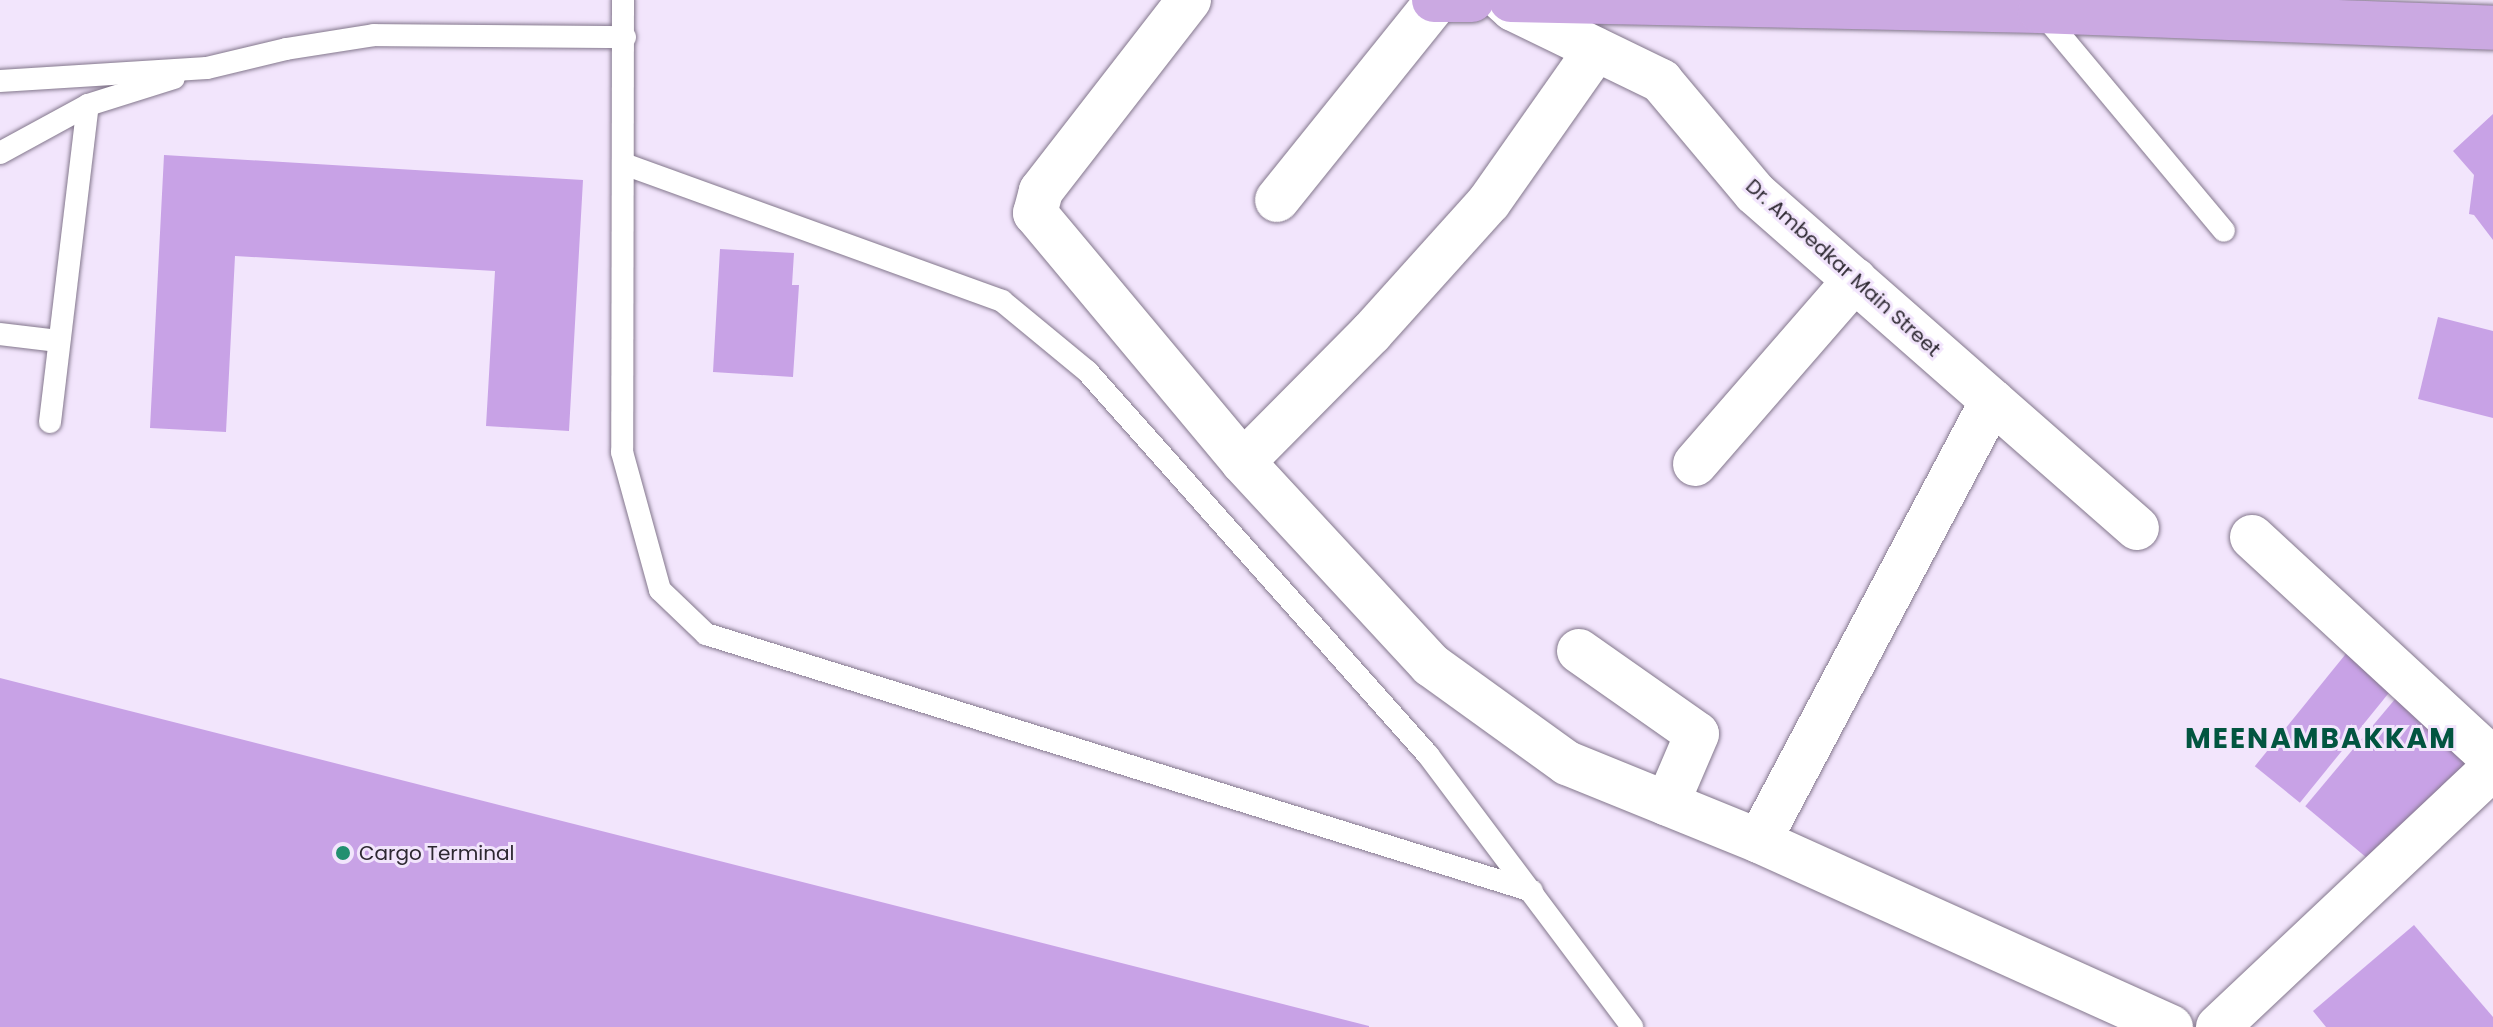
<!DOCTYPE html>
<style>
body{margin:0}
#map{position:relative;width:2493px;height:1027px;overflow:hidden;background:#f2e5fc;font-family:Poppins,sans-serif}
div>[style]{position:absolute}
.building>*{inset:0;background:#c8a2e6;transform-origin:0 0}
.roads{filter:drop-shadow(0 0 2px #83778c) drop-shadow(0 0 2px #83778c)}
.lane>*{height:22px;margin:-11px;padding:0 11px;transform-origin:11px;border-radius:11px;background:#fff}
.street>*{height:44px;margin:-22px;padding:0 22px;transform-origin:22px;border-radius:22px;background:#fff}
.primary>*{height:44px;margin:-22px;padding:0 22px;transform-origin:22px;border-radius:22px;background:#cba9e2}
.dots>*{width:22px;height:22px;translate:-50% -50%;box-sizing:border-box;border:4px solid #f2e5fc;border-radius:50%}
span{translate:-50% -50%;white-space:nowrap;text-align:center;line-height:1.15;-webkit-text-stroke:6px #f2e5fc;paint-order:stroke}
.street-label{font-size:20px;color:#2d2831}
.poi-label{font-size:20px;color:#2d2831}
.left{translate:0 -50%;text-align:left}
.district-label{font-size:28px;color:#025540;font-weight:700;letter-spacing:2px}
</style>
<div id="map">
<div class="building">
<i style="clip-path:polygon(2493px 114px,2493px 240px,2474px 215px,2469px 214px,2474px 175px,2453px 151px)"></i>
<i style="clip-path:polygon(164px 155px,583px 180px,569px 431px,486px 426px,495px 271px,235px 256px,226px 432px,150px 428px)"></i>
<i style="clip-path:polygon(720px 249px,794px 253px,792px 285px,799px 285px,793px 377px,713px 372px)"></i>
<i style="clip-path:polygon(2438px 317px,2493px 331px,2493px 418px,2418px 399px)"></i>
<i style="left:2353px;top:645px;width:58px;height:156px;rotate:39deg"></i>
<i style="clip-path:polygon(0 678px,1369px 1026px,1369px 1027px,0 1027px)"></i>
<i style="left:2401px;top:692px;width:97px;height:149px;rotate:40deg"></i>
<i style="clip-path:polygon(2414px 925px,2493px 1017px,2493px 1027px,2326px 1027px,2313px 1011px)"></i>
</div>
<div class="roads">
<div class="lane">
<i style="left:623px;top:0;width:452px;rotate:90.1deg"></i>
<i style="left:622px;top:452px;width:143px;rotate:74.6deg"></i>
<i style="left:660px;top:590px;width:64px;rotate:43.7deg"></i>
<i style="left:706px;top:634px;width:865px;rotate:17.28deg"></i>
<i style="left:2041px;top:12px;width:285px;rotate:50.1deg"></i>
<i style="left:0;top:81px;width:207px;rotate:-3.6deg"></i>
<i style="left:207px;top:68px;width:81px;rotate:-13.5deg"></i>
<i style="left:286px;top:49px;width:89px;rotate:-9deg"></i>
<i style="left:374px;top:35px;width:251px;rotate:0.5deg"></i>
<i style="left:0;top:153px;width:100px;rotate:-28.6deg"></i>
<i style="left:88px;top:105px;width:90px;rotate:-17.4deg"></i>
<i style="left:624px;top:164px;width:402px;rotate:19.9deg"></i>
<i style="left:1002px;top:301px;width:110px;rotate:39.5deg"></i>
<i style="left:1087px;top:371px;width:514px;rotate:48.39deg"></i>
<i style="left:1428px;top:755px;width:340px;rotate:53.1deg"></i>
<i style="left:0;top:334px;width:58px;rotate:6.9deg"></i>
<i style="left:50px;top:422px;width:319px;rotate:-83.2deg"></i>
</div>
<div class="street">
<i style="left:1189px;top:0;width:242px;rotate:127.8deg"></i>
<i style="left:1041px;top:191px;width:23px;rotate:105deg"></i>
<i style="left:1035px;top:213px;width:324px;rotate:50.1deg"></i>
<i style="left:1243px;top:462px;width:277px;rotate:47.2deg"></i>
<i style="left:1431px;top:665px;width:168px;rotate:35.8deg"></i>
<i style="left:1567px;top:763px;width:207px;rotate:22.1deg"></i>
<i style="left:1759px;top:841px;width:452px;rotate:24.3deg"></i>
<i style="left:1503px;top:0;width:13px;rotate:42deg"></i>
<i style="left:1513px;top:9px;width:165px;rotate:25.9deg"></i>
<i style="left:1661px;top:81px;width:146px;rotate:50deg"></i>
<i style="left:1755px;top:193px;width:508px;rotate:41.25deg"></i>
<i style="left:1277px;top:200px;width:257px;rotate:-51.2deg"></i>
<i style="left:1243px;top:462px;width:182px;rotate:-45.2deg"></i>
<i style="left:1371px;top:333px;width:176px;rotate:-48deg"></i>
<i style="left:1489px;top:202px;width:186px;rotate:-54.9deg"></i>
<i style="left:1695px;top:464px;width:244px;rotate:-49deg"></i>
<i style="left:2252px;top:537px;width:328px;rotate:42.7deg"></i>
<i style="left:1579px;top:651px;width:144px;rotate:35.1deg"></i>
<i style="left:1697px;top:734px;width:76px;rotate:113.2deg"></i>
<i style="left:1759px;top:841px;width:498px;rotate:-62.1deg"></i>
<i style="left:2218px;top:1027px;width:378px;rotate:-43.3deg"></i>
</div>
<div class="primary">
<i style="left:1434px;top:0;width:38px"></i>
<i style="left:1511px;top:0;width:529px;rotate:1.19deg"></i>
<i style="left:2040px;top:11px;width:453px;rotate:2.1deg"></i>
</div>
</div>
<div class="dots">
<i style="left:343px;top:853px;background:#229070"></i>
</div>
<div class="street-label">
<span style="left:1843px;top:268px;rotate:42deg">Dr. Ambedkar Main Street</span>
</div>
<div class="poi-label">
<span class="left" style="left:359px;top:853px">Cargo Terminal</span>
</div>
<div class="district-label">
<span style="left:2321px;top:739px">MEENAMBAKKAM</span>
</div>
</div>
